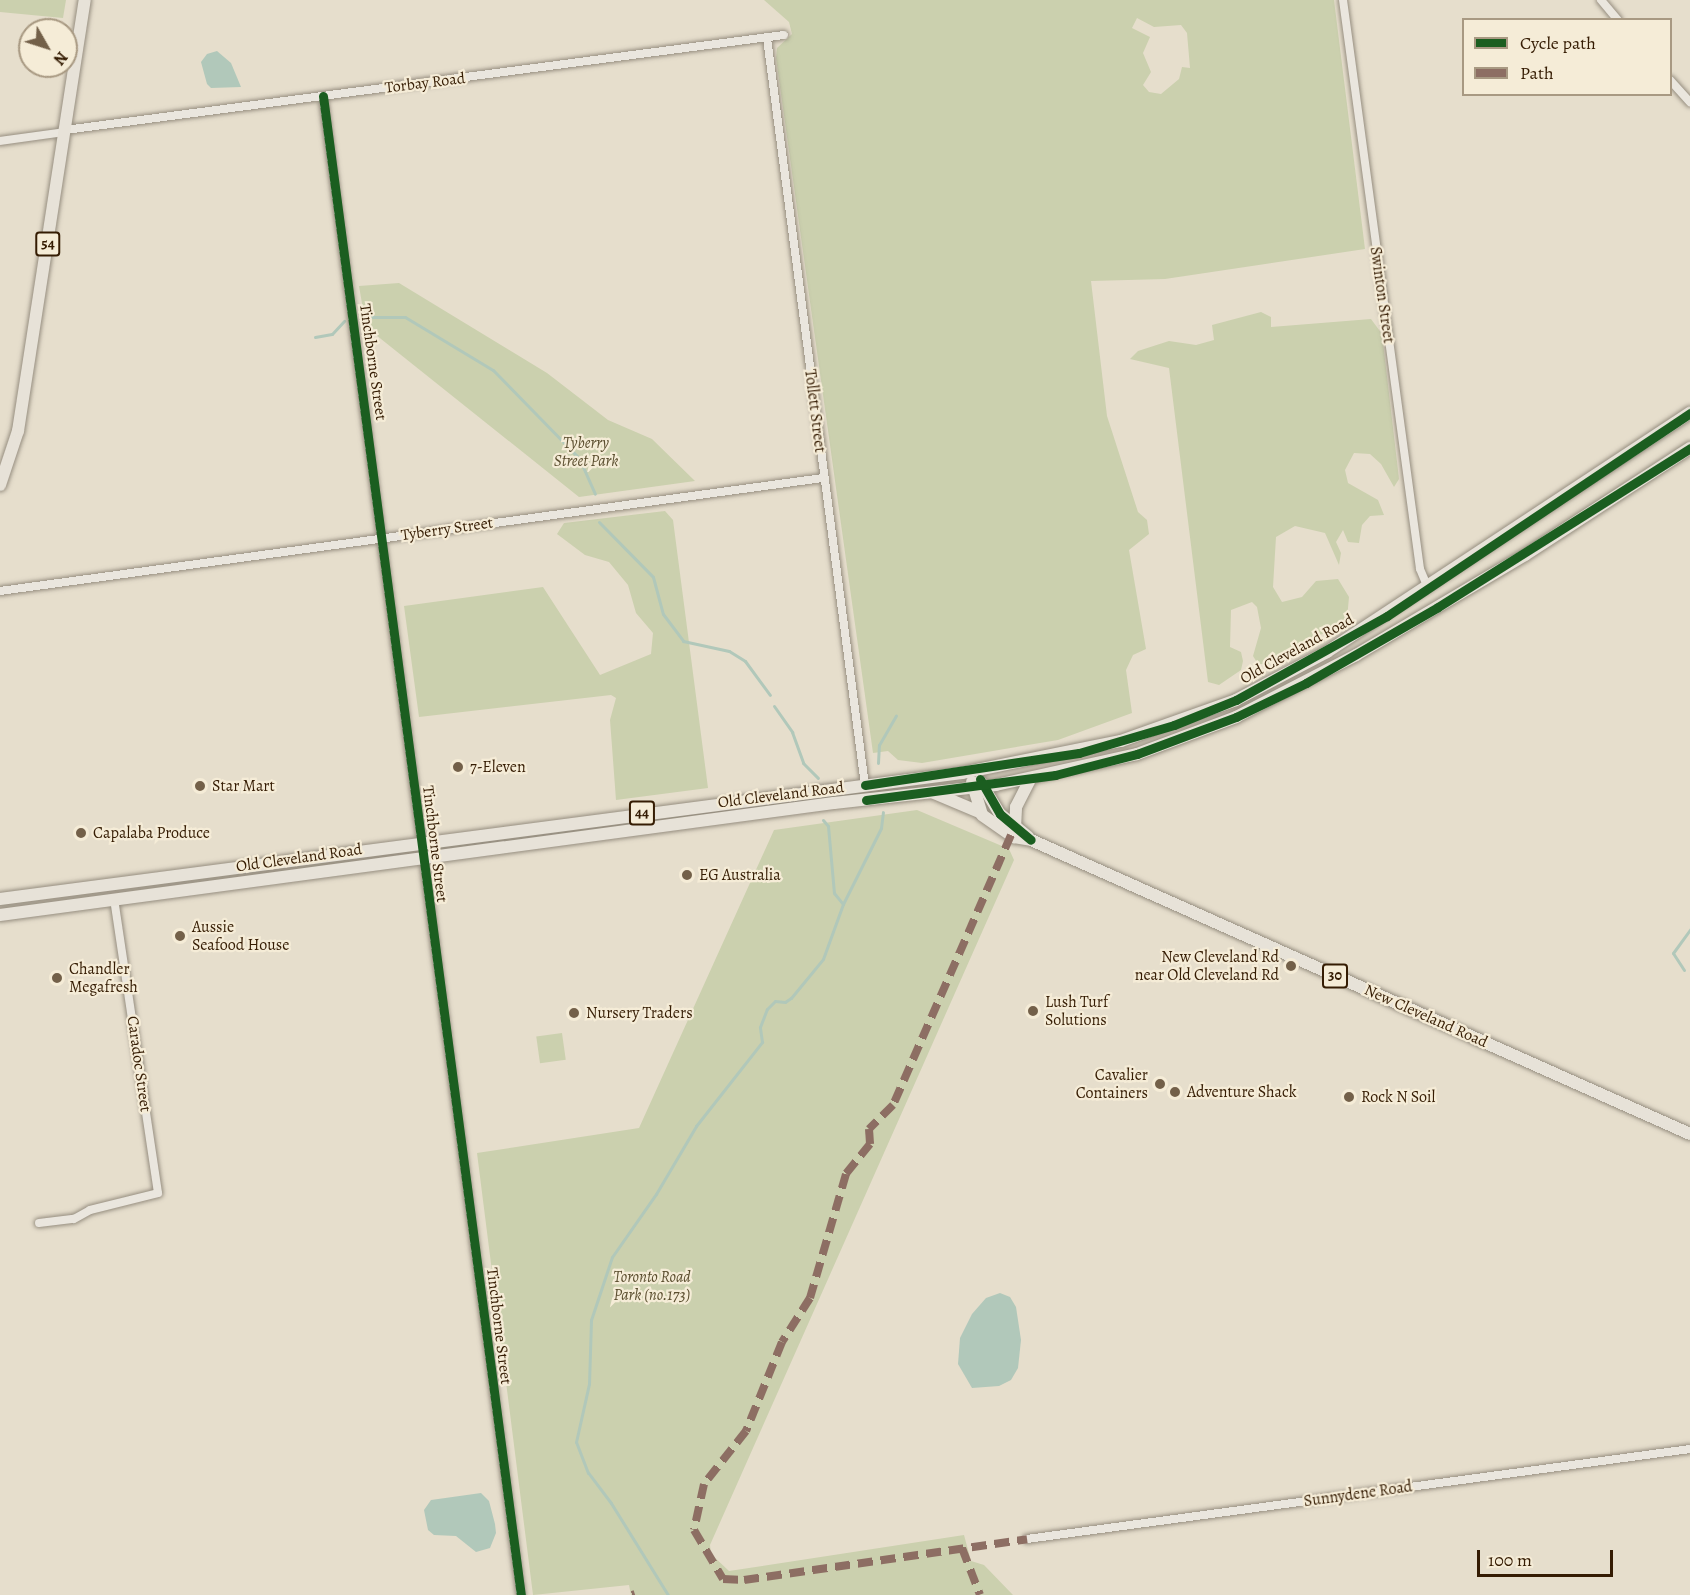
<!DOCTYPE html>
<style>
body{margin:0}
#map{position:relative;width:1690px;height:1595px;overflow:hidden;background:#e6decc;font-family:Alegreya,serif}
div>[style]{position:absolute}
.green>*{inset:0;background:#cbd0ae;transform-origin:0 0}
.water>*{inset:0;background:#b1c8ba}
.stream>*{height:3px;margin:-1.5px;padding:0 1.5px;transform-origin:1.5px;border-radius:1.5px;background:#b1c8ba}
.roads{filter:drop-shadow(0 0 2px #968e80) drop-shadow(0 0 2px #968e80)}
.minor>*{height:8px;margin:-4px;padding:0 4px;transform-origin:4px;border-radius:4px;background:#eae6de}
.primary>*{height:12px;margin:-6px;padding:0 6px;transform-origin:6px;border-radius:6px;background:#e7e2d8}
.quiet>*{height:8px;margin-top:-4px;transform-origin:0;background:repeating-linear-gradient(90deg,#8d6e63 0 15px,transparent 0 23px)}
.cycleway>*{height:9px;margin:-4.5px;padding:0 4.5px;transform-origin:4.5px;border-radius:4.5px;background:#1b5e20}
.dots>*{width:16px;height:16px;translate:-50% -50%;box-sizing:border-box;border:3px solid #f5ecd7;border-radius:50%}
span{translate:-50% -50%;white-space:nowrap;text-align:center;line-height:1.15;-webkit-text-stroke:4.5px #f5ecd7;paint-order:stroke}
.shield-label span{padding:2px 4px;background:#f5ecd7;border:2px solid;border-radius:4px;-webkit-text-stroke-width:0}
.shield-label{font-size:15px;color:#351c03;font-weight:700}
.street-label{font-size:16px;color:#351c03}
.park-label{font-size:16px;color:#5b4e2f;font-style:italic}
.poi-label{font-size:16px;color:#351c03}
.left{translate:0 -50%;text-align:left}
.right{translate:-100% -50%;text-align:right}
.legend{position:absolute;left:1462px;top:18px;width:210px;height:78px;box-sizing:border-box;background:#f5ecd7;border:2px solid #a89982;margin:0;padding:8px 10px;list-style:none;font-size:18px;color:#351c03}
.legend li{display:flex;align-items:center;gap:12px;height:30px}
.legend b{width:30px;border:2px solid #a89982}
.north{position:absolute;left:18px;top:18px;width:60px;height:60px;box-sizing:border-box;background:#f5ecd7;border:2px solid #a89982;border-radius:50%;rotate:129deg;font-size:16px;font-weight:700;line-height:24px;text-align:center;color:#351c03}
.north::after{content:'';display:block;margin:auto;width:21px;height:27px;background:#736049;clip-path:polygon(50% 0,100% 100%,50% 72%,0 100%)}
.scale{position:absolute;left:1477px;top:1550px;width:136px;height:27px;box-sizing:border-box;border:3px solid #351c03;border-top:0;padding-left:8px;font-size:18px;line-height:21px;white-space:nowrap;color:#351c03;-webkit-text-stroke:4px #f5ecd7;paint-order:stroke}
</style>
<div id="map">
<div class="green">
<i style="clip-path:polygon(0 0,66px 0,63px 18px,0 12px)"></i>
<i style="clip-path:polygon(evenodd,764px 0,1334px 0,1365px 249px,1165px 279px,1091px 281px,1107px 416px,1138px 512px,1147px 520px,1149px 534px,1129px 550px,1146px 649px,1133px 655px,1126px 670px,1132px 713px,1058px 740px,922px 763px,898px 760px,888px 751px,873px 753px,776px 58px,777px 48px,792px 34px,789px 22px,764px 0,1137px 18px,1154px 27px,1181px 25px,1187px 33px,1190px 68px,1182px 67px,1179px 79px,1161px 94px,1149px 92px,1143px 85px,1151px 72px,1143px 53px,1150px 37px,1132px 28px,1137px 18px)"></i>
<i style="clip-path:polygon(399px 283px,547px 373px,608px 420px,652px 439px,695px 481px,579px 497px,366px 327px,359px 286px)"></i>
<i style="clip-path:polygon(1261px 312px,1271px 317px,1271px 327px,1371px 319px,1382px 334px,1399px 479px,1394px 487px,1381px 464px,1370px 454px,1354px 453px,1345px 470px,1348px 483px,1378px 500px,1384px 515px,1370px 516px,1362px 525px,1359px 543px,1348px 542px,1343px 530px,1336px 542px,1341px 553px,1339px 565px,1325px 533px,1295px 526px,1276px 537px,1273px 587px,1282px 602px,1302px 597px,1316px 581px,1338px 579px,1349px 597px,1347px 619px,1272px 664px,1258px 664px,1253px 656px,1261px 628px,1257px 607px,1252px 602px,1231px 610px,1230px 647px,1241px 652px,1243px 661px,1241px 670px,1219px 685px,1208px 682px,1169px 368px,1130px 359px,1138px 351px,1169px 341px,1196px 345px,1214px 340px,1212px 325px)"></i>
<i style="clip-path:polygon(665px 511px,673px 520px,708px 788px,616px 800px,610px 720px,616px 698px,611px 695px,419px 717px,404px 606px,543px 587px,600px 675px,651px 654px,653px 633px,636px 613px,628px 585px,609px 562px,585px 555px,557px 534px,564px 523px)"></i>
<i style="clip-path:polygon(917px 810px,1009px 849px,1014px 860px,710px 1545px,711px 1554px,729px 1571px,964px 1535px,971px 1561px,984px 1565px,1013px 1595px,631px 1595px,629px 1585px,533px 1595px,477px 1153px,639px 1128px,774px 830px)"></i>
<i style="left:562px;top:1033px;width:27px;height:26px;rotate:82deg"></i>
</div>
<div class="water">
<i style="clip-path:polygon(217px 51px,231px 63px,241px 87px,211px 88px,207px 84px,201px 62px,207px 54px)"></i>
<i style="clip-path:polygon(1000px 1293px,1010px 1297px,1016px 1307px,1021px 1340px,1018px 1368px,1011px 1380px,999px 1386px,972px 1388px,958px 1364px,960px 1338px,972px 1314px,986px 1298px)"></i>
<i style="clip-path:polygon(481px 1493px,489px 1501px,495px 1524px,496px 1533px,490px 1548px,476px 1552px,456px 1536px,434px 1535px,428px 1530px,424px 1510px,431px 1500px)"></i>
</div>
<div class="stream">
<i style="left:365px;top:317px;width:40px"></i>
<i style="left:405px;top:317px;width:103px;rotate:31.1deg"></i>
<i style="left:493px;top:370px;width:123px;rotate:45.7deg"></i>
<i style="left:579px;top:458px;width:39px;rotate:66deg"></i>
<i style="left:315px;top:337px;width:17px;rotate:-10deg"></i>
<i style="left:332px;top:334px;width:18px;rotate:-47deg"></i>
<i style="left:599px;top:522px;width:77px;rotate:45.5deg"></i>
<i style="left:653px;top:577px;width:38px;rotate:75deg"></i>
<i style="left:663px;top:614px;width:34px;rotate:53deg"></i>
<i style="left:683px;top:641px;width:47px;rotate:12.3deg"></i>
<i style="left:729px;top:651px;width:19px;rotate:32deg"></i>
<i style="left:745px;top:661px;width:42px;rotate:53.7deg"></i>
<i style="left:774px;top:706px;width:32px;rotate:55deg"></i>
<i style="left:792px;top:732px;width:33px;rotate:70deg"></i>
<i style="left:803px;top:763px;width:21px;rotate:45deg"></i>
<i style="left:878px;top:763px;width:18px;rotate:-87deg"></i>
<i style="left:879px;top:745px;width:34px;rotate:-60deg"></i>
<i style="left:823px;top:820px;width:8px;rotate:50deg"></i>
<i style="left:828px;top:826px;width:67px;rotate:84.9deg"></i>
<i style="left:834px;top:893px;width:14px;rotate:51deg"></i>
<i style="left:1684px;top:970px;width:20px;rotate:-123deg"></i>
<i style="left:1673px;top:953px;width:29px;rotate:-54deg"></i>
<i style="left:668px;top:1595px;width:108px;rotate:-121.8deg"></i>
<i style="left:611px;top:1503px;width:38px;rotate:-127deg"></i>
<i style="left:588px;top:1473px;width:33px;rotate:-111deg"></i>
<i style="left:576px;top:1442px;width:59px;rotate:-77.4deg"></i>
<i style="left:589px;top:1384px;width:64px;rotate:-88.2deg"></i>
<i style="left:591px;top:1320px;width:66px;rotate:-71.6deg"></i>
<i style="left:612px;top:1257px;width:77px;rotate:-55.1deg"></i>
<i style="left:656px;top:1194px;width:79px;rotate:-59.5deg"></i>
<i style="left:696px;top:1126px;width:107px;rotate:-51.8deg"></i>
<i style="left:762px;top:1042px;width:15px;rotate:-98deg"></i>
<i style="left:760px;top:1027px;width:19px;rotate:-69deg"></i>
<i style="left:767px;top:1009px;width:11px;rotate:-45deg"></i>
<i style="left:775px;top:1001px;width:10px;rotate:6deg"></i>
<i style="left:785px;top:1002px;width:7px;rotate:-34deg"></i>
<i style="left:791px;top:998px;width:50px;rotate:-50.6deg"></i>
<i style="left:823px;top:959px;width:59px;rotate:-70deg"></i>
<i style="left:843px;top:904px;width:85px;rotate:-63.4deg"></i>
<i style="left:881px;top:828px;width:16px;rotate:-83deg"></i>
</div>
<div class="roads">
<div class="minor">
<i style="left:1343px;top:0;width:574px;rotate:82.29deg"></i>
<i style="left:1420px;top:569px;width:21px;rotate:67deg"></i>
<i style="left:1601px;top:0;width:26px;rotate:50deg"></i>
<i style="left:767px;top:38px;width:753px;rotate:82.53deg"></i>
<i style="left:1670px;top:80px;width:30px;rotate:48deg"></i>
<i style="left:323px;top:96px;width:1512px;rotate:82.48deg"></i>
<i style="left:65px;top:130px;width:725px;rotate:-7.53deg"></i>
<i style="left:0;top:141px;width:66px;rotate:-7.9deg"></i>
<i style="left:0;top:591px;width:831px;rotate:-7.82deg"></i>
<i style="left:39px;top:1223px;width:35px;rotate:-7deg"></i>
<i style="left:74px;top:1219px;width:18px;rotate:-29deg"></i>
<i style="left:90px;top:1210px;width:70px;rotate:-14deg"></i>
<i style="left:158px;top:1193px;width:297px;rotate:-98.5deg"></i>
<i style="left:1027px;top:1539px;width:669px;rotate:-7.73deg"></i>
</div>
<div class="primary">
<i style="left:0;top:485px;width:57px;rotate:-71.6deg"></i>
<i style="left:18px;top:431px;width:436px;rotate:-81.2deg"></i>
<i style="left:980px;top:781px;width:39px;rotate:59deg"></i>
<i style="left:1000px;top:814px;width:36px;rotate:39deg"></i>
<i style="left:972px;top:782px;width:34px;rotate:73deg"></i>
<i style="left:982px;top:815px;width:39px;rotate:35deg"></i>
<i style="left:1014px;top:837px;width:17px;rotate:10deg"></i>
<i style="left:1031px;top:840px;width:722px;rotate:24.04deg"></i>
<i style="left:934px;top:793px;width:49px;rotate:22.9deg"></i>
<i style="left:1015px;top:828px;width:21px;rotate:-87deg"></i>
<i style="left:1016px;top:807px;width:29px;rotate:-63deg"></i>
<i style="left:0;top:899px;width:970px;rotate:-7.46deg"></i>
<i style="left:962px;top:773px;width:162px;rotate:-11.4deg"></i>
<i style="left:1121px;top:741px;width:122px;rotate:-19.6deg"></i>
<i style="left:1236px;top:700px;width:103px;rotate:-27.8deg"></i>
<i style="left:1327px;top:652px;width:435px;rotate:-33.4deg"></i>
<i style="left:0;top:915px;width:841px;rotate:-7.65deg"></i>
<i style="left:834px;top:803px;width:163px;rotate:-6.3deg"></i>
<i style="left:996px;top:785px;width:144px;rotate:-12.4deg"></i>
<i style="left:1137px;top:754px;width:106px;rotate:-20.5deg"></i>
<i style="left:1236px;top:717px;width:135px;rotate:-27.3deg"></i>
<i style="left:1356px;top:655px;width:196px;rotate:-30.6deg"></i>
<i style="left:1525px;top:555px;width:197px;rotate:-33deg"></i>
</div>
</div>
<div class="quiet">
<i style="left:1011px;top:835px;width:295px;rotate:113.6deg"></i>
<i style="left:893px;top:1105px;width:34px;rotate:135deg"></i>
<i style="left:869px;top:1129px;width:15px;rotate:86deg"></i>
<i style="left:870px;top:1144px;width:38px;rotate:129deg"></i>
<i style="left:846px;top:1174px;width:129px;rotate:106.2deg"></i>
<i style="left:810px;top:1298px;width:52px;rotate:122.5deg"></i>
<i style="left:782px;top:1342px;width:96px;rotate:112deg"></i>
<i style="left:746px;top:1431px;width:68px;rotate:128.4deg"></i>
<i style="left:704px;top:1484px;width:47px;rotate:102.3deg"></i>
<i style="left:694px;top:1530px;width:57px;rotate:59.4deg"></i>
<i style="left:723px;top:1579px;width:21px;rotate:3deg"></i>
<i style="left:744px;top:1580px;width:286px;rotate:-8.2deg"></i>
<i style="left:962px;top:1548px;width:50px;rotate:69deg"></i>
<i style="left:632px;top:1595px;width:3px;rotate:-18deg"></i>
</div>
<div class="cycleway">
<i style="left:323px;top:96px;width:1512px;rotate:82.48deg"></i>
<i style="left:980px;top:779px;width:40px;rotate:60.3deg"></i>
<i style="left:1000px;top:814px;width:40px;rotate:40deg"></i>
<i style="left:865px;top:785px;width:216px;rotate:-8.5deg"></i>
<i style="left:1079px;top:753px;width:99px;rotate:-16.4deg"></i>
<i style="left:1174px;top:725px;width:67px;rotate:-22deg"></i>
<i style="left:1236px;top:700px;width:173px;rotate:-29.1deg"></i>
<i style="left:1387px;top:616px;width:365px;rotate:-33.8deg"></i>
<i style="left:866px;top:800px;width:191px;rotate:-7.5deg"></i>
<i style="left:1055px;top:775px;width:85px;rotate:-14.4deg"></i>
<i style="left:1137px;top:754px;width:106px;rotate:-20.5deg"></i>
<i style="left:1236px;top:717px;width:78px;rotate:-25.9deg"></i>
<i style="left:1306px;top:683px;width:152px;rotate:-29.9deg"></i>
<i style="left:1438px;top:607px;width:298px;rotate:-32.2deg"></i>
</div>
<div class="dots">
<i style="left:458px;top:767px;background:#736049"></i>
<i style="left:200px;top:786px;background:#736049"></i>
<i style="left:81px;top:833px;background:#736049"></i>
<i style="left:687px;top:875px;background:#736049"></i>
<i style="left:180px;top:936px;background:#736049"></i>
<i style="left:1291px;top:966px;background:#736049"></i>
<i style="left:57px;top:978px;background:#736049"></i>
<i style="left:1033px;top:1011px;background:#736049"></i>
<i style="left:574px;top:1013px;background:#736049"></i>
<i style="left:1160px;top:1084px;background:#736049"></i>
<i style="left:1175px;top:1092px;background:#736049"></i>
<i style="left:1349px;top:1097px;background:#736049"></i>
</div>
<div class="shield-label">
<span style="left:48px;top:244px">54</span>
<span style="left:642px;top:813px">44</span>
<span style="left:1335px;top:976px">30</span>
</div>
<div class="street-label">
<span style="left:425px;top:83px;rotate:-7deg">Torbay Road</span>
<span style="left:1382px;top:295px;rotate:82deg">Swinton Street</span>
<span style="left:373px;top:362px;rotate:82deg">Tinchborne Street</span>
<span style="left:815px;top:411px;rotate:83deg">Tollett Street</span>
<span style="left:447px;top:529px;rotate:-8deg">Tyberry Street</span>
<span style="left:1297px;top:649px;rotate:-29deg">Old Cleveland Road</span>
<span style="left:781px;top:795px;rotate:-7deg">Old Cleveland Road</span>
<span style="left:435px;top:844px;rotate:83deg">Tinchborne Street</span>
<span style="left:299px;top:858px;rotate:-8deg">Old Cleveland Road</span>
<span style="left:1426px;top:1016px;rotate:24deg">New Cleveland Road</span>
<span style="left:139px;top:1064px;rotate:82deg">Caradoc Street</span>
<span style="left:499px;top:1326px;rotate:83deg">Tinchborne Street</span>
<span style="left:1358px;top:1494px;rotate:-8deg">Sunnydene Road</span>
</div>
<div class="park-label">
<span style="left:586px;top:452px">Tyberry<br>Street Park</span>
<span style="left:652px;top:1286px">Toronto Road<br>Park (no.173)</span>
</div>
<div class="poi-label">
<span class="left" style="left:470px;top:767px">7-Eleven</span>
<span class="left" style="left:212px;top:786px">Star Mart</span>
<span class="left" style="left:93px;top:833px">Capalaba Produce</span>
<span class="left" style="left:699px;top:875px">EG Australia</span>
<span class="left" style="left:192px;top:936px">Aussie<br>Seafood House</span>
<span class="right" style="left:1279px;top:966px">New Cleveland Rd<br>near Old Cleveland Rd</span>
<span class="left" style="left:69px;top:978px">Chandler<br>Megafresh</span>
<span class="left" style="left:1045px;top:1011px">Lush Turf<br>Solutions</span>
<span class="left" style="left:586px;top:1013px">Nursery Traders</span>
<span class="right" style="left:1148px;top:1084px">Cavalier<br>Containers</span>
<span class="left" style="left:1187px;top:1092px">Adventure Shack</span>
<span class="left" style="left:1361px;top:1097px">Rock N Soil</span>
</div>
<ul class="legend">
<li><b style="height:8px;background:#1b5e20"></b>Cycle path</li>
<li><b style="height:8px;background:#8d6e63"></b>Path</li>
</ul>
<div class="north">N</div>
<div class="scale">100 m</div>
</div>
